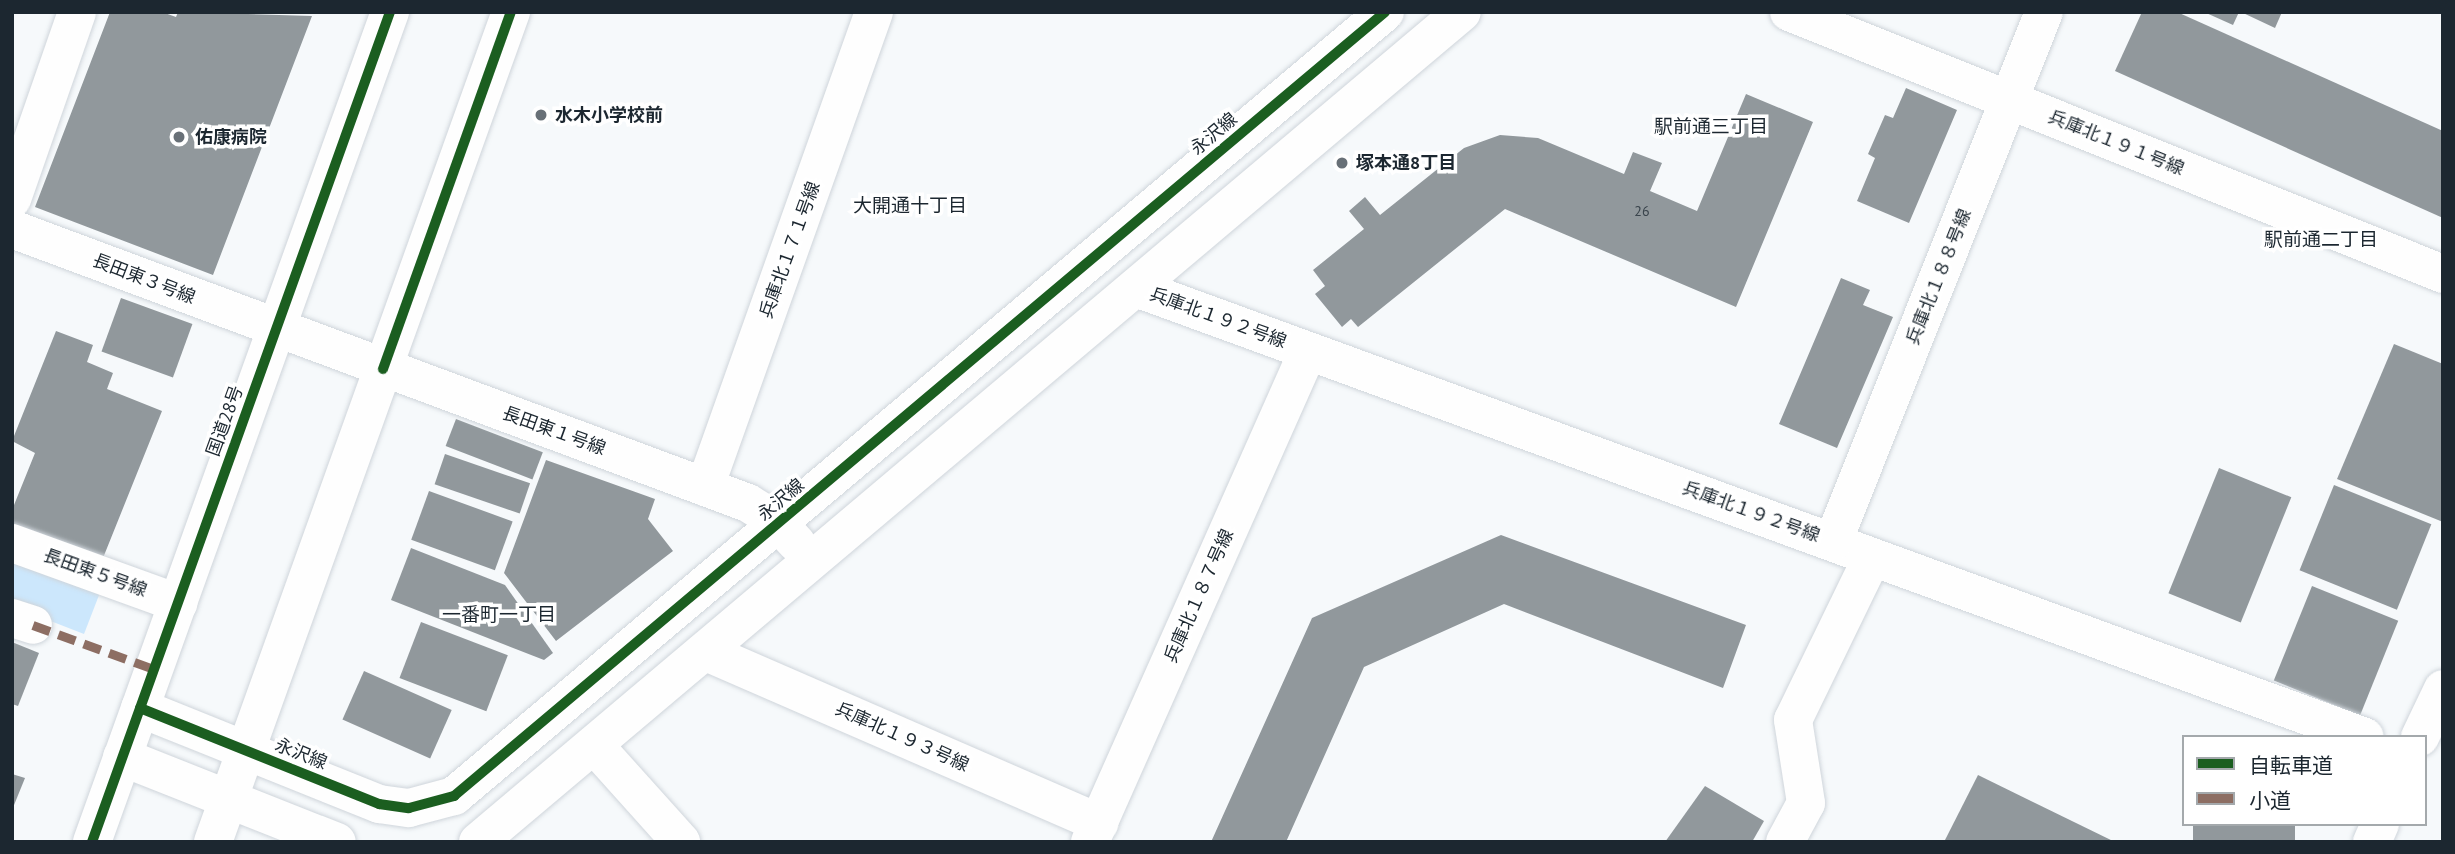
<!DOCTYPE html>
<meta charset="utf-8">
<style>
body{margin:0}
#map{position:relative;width:2455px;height:854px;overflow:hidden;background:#f6f9fb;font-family:"PT Sans","Noto Sans JP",sans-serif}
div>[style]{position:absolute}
.green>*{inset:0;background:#cce7fc}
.building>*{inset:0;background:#91989c;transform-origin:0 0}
.roads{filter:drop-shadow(0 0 2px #cfd5db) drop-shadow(0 0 2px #cfd5db)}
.minor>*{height:38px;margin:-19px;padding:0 19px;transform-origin:19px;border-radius:19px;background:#fefefe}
.highway>*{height:38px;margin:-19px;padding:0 19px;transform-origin:19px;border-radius:19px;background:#fefefe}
.quiet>*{height:9px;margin-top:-4.5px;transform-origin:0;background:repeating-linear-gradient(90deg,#8d6e63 0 18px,transparent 0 27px)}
.cycleway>*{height:10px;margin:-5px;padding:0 5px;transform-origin:5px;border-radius:5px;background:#1b5e20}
.dots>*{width:19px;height:19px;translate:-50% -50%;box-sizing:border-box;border:4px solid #fff;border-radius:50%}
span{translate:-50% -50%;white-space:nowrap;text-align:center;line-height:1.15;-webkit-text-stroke:7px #fff;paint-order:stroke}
.number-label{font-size:14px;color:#39434b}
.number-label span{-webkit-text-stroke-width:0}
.poi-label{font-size:18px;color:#1c2730;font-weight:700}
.left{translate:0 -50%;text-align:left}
.street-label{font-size:18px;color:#1c2730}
.neighbourhood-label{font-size:19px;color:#1c2730}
.frame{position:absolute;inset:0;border:14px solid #1c2730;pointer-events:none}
.legend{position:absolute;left:2182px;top:735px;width:245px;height:91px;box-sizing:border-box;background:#fff;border:2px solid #a4a9ac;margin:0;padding:9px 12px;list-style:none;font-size:21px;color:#1c2730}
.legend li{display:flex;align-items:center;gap:14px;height:35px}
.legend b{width:35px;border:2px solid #a4a9ac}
</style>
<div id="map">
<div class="green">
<i style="clip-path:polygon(12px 555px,101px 590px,84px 634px,12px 606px)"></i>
</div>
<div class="building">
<i style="clip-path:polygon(110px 12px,162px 12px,176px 17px,178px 12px,312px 16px,213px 275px,35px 207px)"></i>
<i style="clip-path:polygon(2142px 12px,2177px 12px,2443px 131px,2443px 218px,2115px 71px)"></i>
<i style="clip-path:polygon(2204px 12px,2239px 12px,2233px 25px)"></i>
<i style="clip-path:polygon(2241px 12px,2282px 12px,2275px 28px)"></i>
<i style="clip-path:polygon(1906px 88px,1957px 110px,1909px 223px,1857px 201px,1875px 158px,1868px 154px,1885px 115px,1893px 118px)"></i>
<i style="clip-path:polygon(1746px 94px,1813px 122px,1736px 307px,1505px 209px,1358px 327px,1351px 319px,1342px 327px,1315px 294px,1325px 286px,1313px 270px,1364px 229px,1349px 211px,1365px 197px,1380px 215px,1464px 148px,1500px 135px,1538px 138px,1624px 174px,1633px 152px,1662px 163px,1650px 191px,1697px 211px)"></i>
<i style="clip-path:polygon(1841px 278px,1870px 290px,1863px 305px,1893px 317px,1837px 448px,1779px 424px)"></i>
<i style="left:121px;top:298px;width:76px;height:57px;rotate:20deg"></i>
<i style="clip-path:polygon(56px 331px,93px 345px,87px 362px,113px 373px,107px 389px,162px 411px,101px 563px,12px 528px,12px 510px,35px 453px,12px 441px)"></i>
<i style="clip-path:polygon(2394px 344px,2443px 364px,2443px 522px,2337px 479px)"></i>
<i style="left:456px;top:419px;width:93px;height:29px;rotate:21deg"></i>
<i style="left:445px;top:454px;width:90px;height:32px;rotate:19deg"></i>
<i style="clip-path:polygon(546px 460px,655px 499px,648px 519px,673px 551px,556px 641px,504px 573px)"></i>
<i style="left:2219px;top:468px;width:78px;height:135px;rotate:22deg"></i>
<i style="left:2334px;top:485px;width:105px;height:92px;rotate:22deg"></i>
<i style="left:429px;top:491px;width:89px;height:52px;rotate:20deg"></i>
<i style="clip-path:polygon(1501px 535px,1746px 625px,1723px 688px,1504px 604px,1364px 667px,1286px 842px,1211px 842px,1312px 618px)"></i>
<i style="clip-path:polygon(411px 548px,505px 585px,553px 653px,544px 660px,391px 600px)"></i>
<i style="left:2312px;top:586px;width:93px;height:102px;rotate:22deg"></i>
<i style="left:421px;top:622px;width:93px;height:60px;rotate:21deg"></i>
<i style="clip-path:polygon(12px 642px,39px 653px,18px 706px,12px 704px)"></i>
<i style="left:364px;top:671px;width:96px;height:53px;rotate:24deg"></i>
<i style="clip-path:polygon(12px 774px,25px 778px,12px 810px)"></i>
<i style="clip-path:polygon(1978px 775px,2115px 842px,1944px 842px)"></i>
<i style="clip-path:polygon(1705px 786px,1764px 821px,1752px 842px,1665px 842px)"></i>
<i style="left:2193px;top:824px;width:102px;height:19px"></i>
</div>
<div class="roads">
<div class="minor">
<i style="left:1789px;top:12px;width:705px;rotate:21.83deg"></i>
<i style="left:12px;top:199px;width:198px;rotate:-70.8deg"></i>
<i style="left:12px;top:229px;width:785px;rotate:20.42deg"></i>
<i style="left:748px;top:503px;width:31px;rotate:32deg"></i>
<i style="left:774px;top:519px;width:33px;rotate:47deg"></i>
<i style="left:1136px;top:288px;width:1308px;rotate:20.07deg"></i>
<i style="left:705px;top:487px;width:504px;rotate:-70.41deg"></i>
<i style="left:1833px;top:542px;width:570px;rotate:-68.29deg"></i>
<i style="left:12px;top:543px;width:177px;rotate:19.9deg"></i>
<i style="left:12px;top:618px;width:22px;rotate:18deg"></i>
<i style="left:706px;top:652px;width:429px;rotate:23.5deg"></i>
<i style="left:140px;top:708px;width:258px;rotate:21.9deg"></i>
<i style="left:379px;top:804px;width:30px;rotate:8deg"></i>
<i style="left:409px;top:808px;width:47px;rotate:-14.9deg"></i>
<i style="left:454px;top:796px;width:1217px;rotate:-40.1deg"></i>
<i style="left:2420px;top:737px;width:53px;rotate:-64.4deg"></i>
<i style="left:595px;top:746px;width:129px;rotate:48.1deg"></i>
<i style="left:122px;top:757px;width:231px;rotate:21.6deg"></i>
<i style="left:478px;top:842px;width:1287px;rotate:-40.15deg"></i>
<i style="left:1090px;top:842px;width:537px;rotate:-66.06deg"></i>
<i style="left:1785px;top:842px;width:44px;rotate:-61.7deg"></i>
<i style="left:1806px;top:803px;width:84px;rotate:-98.9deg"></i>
<i style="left:1793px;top:720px;width:181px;rotate:-64.1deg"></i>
<i style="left:2372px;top:842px;width:20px;rotate:-66deg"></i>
</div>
<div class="highway">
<i style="left:92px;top:842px;width:882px;rotate:-70.25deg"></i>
<i style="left:213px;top:842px;width:882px;rotate:-70.25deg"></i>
</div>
</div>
<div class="quiet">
<i style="left:33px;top:625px;width:129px;rotate:20deg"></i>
</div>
<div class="cycleway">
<i style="left:383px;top:369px;width:379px;rotate:-70.3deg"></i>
<i style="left:140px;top:708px;width:258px;rotate:21.9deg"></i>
<i style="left:379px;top:804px;width:30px;rotate:8deg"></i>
<i style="left:409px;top:808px;width:47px;rotate:-14.9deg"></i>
<i style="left:454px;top:796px;width:1217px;rotate:-40.1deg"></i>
<i style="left:92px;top:842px;width:882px;rotate:-70.25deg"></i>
</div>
<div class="dots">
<i style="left:541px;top:115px;background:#687077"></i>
<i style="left:179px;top:137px;background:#687077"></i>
<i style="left:1342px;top:163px;background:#687077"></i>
</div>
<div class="number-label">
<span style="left:1642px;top:211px">26</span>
</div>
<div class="poi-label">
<span class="left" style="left:555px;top:115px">水木小学校前</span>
<span class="left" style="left:195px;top:137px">佑康病院</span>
<span class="left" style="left:1356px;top:163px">塚本通8丁目</span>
</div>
<div class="street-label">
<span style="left:1214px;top:134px;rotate:-40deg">永沢線</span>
<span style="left:2116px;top:143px;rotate:22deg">兵庫北１９１号線</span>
<span style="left:790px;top:250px;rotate:-70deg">兵庫北１７１号線</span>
<span style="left:1939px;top:277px;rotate:-68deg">兵庫北１８８号線</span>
<span style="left:144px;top:279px;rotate:21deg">長田東３号線</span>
<span style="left:1218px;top:318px;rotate:20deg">兵庫北１９２号線</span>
<span style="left:225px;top:421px;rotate:-70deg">国道28号</span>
<span style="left:554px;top:431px;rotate:20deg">長田東１号線</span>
<span style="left:781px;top:500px;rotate:-40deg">永沢線</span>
<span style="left:1751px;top:512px;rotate:20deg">兵庫北１９２号線</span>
<span style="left:95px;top:573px;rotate:20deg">長田東５号線</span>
<span style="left:1199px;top:596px;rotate:-66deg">兵庫北１８７号線</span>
<span style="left:902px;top:737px;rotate:24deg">兵庫北１９３号線</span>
<span style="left:301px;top:754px;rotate:22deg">永沢線</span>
</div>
<div class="neighbourhood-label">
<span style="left:1711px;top:127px">駅前通三丁目</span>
<span style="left:910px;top:206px">大開通十丁目</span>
<span style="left:2321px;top:240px">駅前通二丁目</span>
<span style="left:499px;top:615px">一番町一丁目</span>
</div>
<div class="frame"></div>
<ul class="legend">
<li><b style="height:9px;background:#1b5e20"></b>自転車道</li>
<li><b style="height:9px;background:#8d6e63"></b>小道</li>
</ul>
</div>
